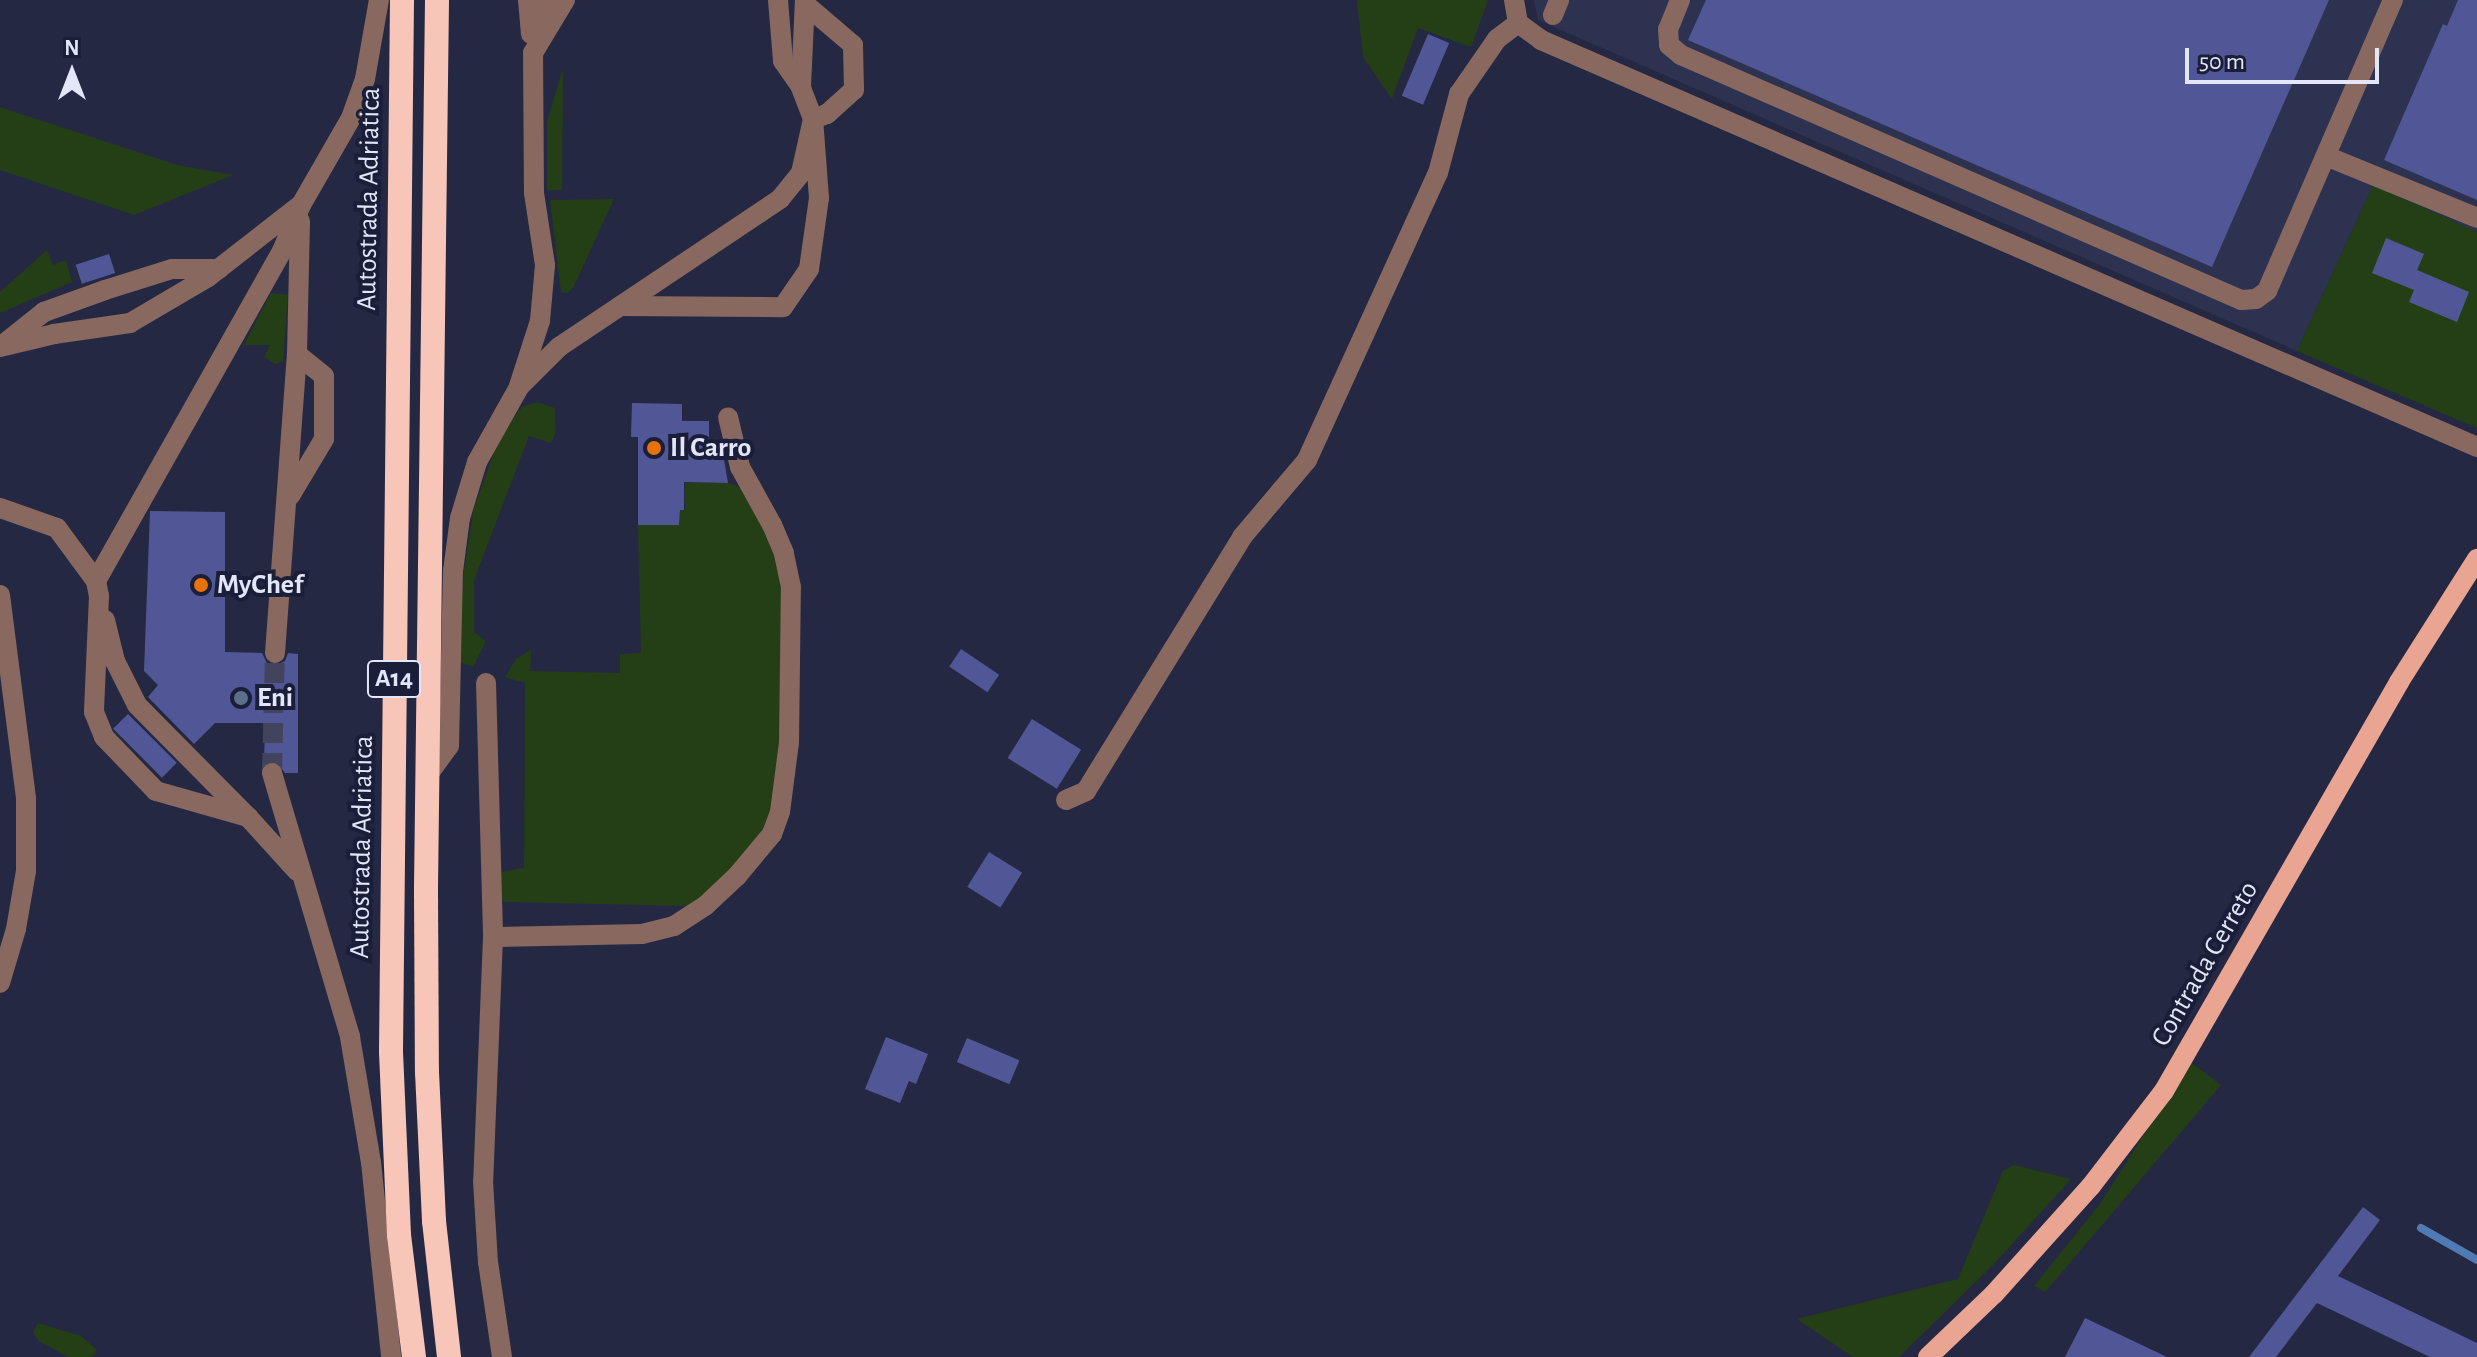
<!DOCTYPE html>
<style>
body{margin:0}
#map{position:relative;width:2477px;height:1357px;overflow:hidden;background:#252843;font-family:"Alegreya Sans",sans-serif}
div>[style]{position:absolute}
.built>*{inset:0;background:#2e3251}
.green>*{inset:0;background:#243f15}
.stream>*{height:8px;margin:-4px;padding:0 4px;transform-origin:4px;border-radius:4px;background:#507ab4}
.building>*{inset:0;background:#515796;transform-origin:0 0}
.minor-tunnel>*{height:20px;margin-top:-10px;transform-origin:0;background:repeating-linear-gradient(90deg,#42445e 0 20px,transparent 0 30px)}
.minor>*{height:20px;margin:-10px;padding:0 10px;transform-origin:10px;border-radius:10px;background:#89685f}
.major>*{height:20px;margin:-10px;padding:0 10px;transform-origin:10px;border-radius:10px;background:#e9a492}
.highway>*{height:24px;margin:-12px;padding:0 12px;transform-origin:12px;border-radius:12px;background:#f8c6b8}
.dots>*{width:22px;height:22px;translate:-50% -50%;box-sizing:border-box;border:4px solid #1b1e38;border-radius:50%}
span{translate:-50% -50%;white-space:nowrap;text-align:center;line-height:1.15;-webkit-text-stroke:8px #1b1e38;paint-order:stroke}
.shield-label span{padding:2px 6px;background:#1b1e38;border:2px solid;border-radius:6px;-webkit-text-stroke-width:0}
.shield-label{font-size:26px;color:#e3e6f8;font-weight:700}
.street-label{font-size:28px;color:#e3e6f8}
.poi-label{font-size:28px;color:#e3e6f8;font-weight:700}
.left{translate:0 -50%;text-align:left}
.north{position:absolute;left:32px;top:32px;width:80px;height:80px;-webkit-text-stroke:6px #1b1e38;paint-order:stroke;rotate:0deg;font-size:22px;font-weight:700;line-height:32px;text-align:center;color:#e3e6f8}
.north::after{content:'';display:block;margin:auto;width:28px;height:36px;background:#e3e6f8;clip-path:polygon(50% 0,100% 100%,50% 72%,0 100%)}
.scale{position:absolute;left:2185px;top:48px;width:194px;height:36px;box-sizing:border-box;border:4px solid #e3e6f8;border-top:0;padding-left:10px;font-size:24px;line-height:28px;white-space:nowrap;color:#e3e6f8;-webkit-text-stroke:6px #1b1e38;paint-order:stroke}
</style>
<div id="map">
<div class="built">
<i style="clip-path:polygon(1534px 0,2477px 0,2477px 232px,2373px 185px,2297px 351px,1538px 20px)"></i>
</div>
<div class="green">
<i style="clip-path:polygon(1357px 0,1488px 0,1471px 47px,1418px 28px,1392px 99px,1363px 57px)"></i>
<i style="clip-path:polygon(563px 69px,562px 190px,547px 190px,547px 121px)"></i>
<i style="clip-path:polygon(0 107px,177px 165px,233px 175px,134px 215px,0 170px)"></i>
<i style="clip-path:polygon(2373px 185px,2477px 232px,2477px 428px,2297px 351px)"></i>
<i style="clip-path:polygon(614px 199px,574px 286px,568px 293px,561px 292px,550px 200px)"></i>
<i style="clip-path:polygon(47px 250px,53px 265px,66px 260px,72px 282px,0 313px,0 292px)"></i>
<i style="clip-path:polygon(271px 293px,288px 295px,283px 361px,275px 364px,264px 357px,270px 345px,244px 345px)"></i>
<i style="clip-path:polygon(537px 402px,555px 408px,556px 431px,551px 443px,529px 436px,474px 580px,474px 632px,486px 641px,473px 667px,456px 661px,464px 570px,474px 508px,495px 450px,513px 419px,522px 407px)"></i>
<i style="clip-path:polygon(685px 483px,728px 483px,743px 488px,781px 565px,782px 733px,774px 804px,767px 825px,756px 844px,704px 897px,688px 906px,505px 902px,500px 899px,500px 872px,524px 868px,525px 683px,505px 677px,516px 659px,531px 650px,530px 671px,620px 673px,620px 654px,641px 653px,638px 525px,679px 525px,680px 510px,685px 510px)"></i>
<i style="clip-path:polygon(2190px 1062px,2221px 1085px,2045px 1292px,2034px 1286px,2100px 1204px)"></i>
<i style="clip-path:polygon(2014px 1165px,2071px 1179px,1992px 1266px,1899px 1357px,1853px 1357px,1797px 1319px,1958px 1279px,2003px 1171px)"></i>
<i style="clip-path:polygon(38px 1323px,81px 1336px,97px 1350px,92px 1357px,68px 1357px,39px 1341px,33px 1333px)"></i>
</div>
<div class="stream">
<i style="left:2421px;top:1228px;width:64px;rotate:29.7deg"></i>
</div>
<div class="building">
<i style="clip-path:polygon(1706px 0,2329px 0,2212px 267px,1688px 40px)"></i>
<i style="clip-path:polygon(2458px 0,2477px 0,2477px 200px,2384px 160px,2443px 24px,2447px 26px)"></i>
<i style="left:1428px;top:34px;width:23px;height:67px;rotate:23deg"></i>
<i style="clip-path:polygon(2386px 238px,2424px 254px,2417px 270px,2469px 292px,2457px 322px,2409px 302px,2414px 290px,2372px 273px)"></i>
<i style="left:109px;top:254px;width:20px;height:35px;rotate:72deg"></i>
<i style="clip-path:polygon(632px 403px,682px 404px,682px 421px,709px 421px,709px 448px,722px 448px,728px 483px,684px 482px,684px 510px,680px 510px,679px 525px,638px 525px,638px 437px,631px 437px)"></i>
<i style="clip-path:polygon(150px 511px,225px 512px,225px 652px,262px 653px,267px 663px,275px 666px,285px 661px,288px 653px,298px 654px,298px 773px,285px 773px,276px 761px,264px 763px,265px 723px,215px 723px,194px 744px,148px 697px,158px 685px,144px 671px)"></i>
<i style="left:961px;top:649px;width:46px;height:21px;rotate:34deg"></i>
<i style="left:128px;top:714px;width:69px;height:21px;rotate:45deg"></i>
<i style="left:1032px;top:719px;width:58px;height:46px;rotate:32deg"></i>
<i style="left:989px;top:852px;width:39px;height:41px;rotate:32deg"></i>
<i style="clip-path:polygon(886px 1037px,928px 1054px,916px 1084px,909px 1081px,900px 1103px,865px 1089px)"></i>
<i style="left:967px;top:1038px;width:57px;height:26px;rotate:23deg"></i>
<i style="clip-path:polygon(2363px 1207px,2380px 1220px,2338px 1276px,2477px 1343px,2477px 1357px,2430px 1357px,2317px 1303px,2276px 1357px,2249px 1357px)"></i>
<i style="clip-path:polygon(2085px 1318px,2167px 1357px,2065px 1357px)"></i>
</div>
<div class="minor-tunnel">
<i style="left:272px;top:773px;width:120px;rotate:-88.6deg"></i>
</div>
<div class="minor">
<i style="left:528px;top:0;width:34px;rotate:85deg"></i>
<i style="left:778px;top:0;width:61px;rotate:85.3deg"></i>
<i style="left:783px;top:61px;width:32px;rotate:55deg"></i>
<i style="left:1514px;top:0;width:23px;rotate:80deg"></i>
<i style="left:1518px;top:23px;width:29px;rotate:36deg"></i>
<i style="left:1541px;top:40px;width:1021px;rotate:23.5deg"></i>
<i style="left:1680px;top:0;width:31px;rotate:112deg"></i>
<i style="left:1668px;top:29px;width:16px;rotate:86deg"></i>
<i style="left:1669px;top:45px;width:16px;rotate:40deg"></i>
<i style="left:1681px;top:55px;width:611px;rotate:23.63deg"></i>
<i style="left:2241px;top:300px;width:15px;rotate:-4deg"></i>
<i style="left:2256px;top:299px;width:14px;rotate:-36deg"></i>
<i style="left:2267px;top:291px;width:317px;rotate:-66.6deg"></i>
<i style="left:1553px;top:15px;width:16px;rotate:-68deg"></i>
<i style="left:537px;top:34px;width:35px;rotate:-77deg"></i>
<i style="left:2326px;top:156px;width:163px;rotate:22.3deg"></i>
<i style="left:620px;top:306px;width:163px;rotate:0.4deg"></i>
<i style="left:783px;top:307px;width:46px;rotate:-55.6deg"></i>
<i style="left:809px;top:269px;width:72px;rotate:-82deg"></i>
<i style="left:819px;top:198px;width:79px;rotate:-94.3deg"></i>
<i style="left:813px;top:119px;width:15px;rotate:-20deg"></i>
<i style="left:827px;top:114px;width:36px;rotate:-42deg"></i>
<i style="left:854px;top:90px;width:45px;rotate:-91.3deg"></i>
<i style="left:853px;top:45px;width:63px;rotate:-139.5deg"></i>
<i style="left:5px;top:343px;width:50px;rotate:-38.5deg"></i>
<i style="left:44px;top:312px;width:65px;rotate:-19.8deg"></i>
<i style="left:105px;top:290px;width:70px;rotate:-17.4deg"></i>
<i style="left:172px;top:269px;width:47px"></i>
<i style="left:0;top:347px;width:56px;rotate:-13.5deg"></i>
<i style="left:54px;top:334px;width:77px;rotate:-8.2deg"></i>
<i style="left:130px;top:323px;width:91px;rotate:-30.5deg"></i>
<i style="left:208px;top:277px;width:114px;rotate:-37.9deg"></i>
<i style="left:520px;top:386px;width:55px;rotate:-45deg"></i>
<i style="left:559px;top:347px;width:266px;rotate:-33.8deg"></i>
<i style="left:780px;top:199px;width:33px;rotate:-51deg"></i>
<i style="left:801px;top:173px;width:55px;rotate:-77.5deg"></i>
<i style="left:813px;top:119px;width:34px;rotate:-111deg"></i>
<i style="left:801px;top:87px;width:87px;rotate:-87.4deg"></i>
<i style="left:290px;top:496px;width:66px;rotate:-59.2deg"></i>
<i style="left:324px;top:439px;width:63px;rotate:-90deg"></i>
<i style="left:324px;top:376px;width:35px;rotate:-141deg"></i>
<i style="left:0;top:508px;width:60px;rotate:19.3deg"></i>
<i style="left:57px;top:528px;width:66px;rotate:53.7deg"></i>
<i style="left:96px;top:581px;width:15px;rotate:79deg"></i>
<i style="left:99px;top:596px;width:116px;rotate:92.5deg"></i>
<i style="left:94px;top:712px;width:27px;rotate:68deg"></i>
<i style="left:104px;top:737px;width:75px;rotate:46.1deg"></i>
<i style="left:156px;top:791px;width:96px;rotate:15.8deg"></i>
<i style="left:248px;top:817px;width:73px;rotate:47.8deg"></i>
<i style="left:96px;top:581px;width:379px;rotate:-60.6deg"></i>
<i style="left:282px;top:251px;width:50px;rotate:-67.6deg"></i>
<i style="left:301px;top:205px;width:100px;rotate:-60.1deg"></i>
<i style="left:351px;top:118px;width:41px;rotate:-70.3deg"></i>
<i style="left:365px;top:79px;width:80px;rotate:-80deg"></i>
<i style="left:0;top:595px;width:205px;rotate:82.7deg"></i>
<i style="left:26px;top:798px;width:73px;rotate:90deg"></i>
<i style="left:26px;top:871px;width:59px;rotate:99.8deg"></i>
<i style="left:16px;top:929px;width:56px;rotate:106.5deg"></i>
<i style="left:105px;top:620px;width:42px;rotate:76.3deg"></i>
<i style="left:115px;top:661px;width:49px;rotate:63.4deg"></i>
<i style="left:137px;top:705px;width:156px;rotate:45.3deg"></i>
<i style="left:275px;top:653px;width:300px;rotate:-85.8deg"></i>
<i style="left:297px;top:354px;width:133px;rotate:-88.7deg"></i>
<i style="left:486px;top:683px;width:254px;rotate:88.4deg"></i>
<i style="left:493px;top:937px;width:244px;rotate:92.3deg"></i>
<i style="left:483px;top:1181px;width:81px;rotate:86.5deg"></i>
<i style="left:488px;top:1262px;width:96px;rotate:81.6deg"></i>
<i style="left:272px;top:773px;width:275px;rotate:73.5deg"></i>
<i style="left:350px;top:1037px;width:127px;rotate:80.5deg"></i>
<i style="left:371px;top:1162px;width:196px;rotate:84.1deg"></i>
<i style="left:427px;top:776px;width:37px;rotate:-54deg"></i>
<i style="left:449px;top:746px;width:175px;rotate:-88.7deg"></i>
<i style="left:453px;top:571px;width:53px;rotate:-82.5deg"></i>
<i style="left:460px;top:518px;width:59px;rotate:-73.1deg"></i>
<i style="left:477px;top:462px;width:84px;rotate:-60.7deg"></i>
<i style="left:518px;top:389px;width:71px;rotate:-72.1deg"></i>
<i style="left:540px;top:321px;width:56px;rotate:-84.9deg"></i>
<i style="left:545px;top:265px;width:73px;rotate:-98.7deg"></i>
<i style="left:534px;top:193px;width:140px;rotate:-90.4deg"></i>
<i style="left:533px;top:53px;width:62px;rotate:-58.9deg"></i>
<i style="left:1066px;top:800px;width:22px;rotate:-24deg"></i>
<i style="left:1086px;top:791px;width:298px;rotate:-58.4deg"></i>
<i style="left:1242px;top:537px;width:101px;rotate:-49.8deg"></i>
<i style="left:1307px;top:460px;width:315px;rotate:-65.5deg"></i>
<i style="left:1438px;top:173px;width:82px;rotate:-75.1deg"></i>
<i style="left:1459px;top:94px;width:67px;rotate:-55.4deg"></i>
<i style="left:1497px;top:39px;width:26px;rotate:-37deg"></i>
<i style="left:493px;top:937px;width:149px;rotate:-1.2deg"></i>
<i style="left:642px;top:934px;width:33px;rotate:-14deg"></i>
<i style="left:674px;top:926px;width:37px;rotate:-33deg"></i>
<i style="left:705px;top:906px;width:44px;rotate:-43.2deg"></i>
<i style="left:737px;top:876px;width:55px;rotate:-50.2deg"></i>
<i style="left:772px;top:834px;width:23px;rotate:-70deg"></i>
<i style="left:780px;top:812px;width:70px;rotate:-82.6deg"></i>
<i style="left:789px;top:743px;width:156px;rotate:-89.3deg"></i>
<i style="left:791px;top:587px;width:35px;rotate:-102deg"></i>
<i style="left:784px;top:553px;width:30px;rotate:-113deg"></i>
<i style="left:772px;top:525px;width:66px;rotate:-118.9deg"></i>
<i style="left:740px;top:467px;width:51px;rotate:-103.5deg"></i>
</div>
<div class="major">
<i style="left:1928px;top:1357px;width:91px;rotate:-43.7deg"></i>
<i style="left:1994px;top:1294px;width:145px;rotate:-48.1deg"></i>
<i style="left:2091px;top:1186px;width:120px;rotate:-52.5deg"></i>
<i style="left:2164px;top:1091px;width:472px;rotate:-60.1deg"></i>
<i style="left:2399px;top:682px;width:146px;rotate:-57.6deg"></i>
</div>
<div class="highway">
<i style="left:402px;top:0;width:1052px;rotate:90.6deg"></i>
<i style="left:391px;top:1052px;width:183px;rotate:87.5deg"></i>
<i style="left:399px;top:1235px;width:123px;rotate:83deg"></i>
<i style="left:437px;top:0;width:892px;rotate:90.71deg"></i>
<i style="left:426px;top:892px;width:180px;rotate:89.7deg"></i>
<i style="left:427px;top:1072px;width:149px;rotate:87.3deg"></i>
<i style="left:434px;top:1221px;width:137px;rotate:83.7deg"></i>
</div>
<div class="dots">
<i style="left:654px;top:448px;background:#e8710a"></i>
<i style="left:201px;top:585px;background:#e8710a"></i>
<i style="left:241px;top:698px;background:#5c6f8a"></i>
</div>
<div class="shield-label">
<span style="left:394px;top:679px">A14</span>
</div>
<div class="street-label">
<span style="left:369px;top:199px;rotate:-89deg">Autostrada Adriatica</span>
<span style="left:362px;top:847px;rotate:-89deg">Autostrada Adriatica</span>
<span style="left:2205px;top:964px;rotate:-60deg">Contrada Cerreto</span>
</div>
<div class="poi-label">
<span class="left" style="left:670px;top:448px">Il Carro</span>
<span class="left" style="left:217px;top:585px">MyChef</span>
<span class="left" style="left:257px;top:698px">Eni</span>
</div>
<div class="north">N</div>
<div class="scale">50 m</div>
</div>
